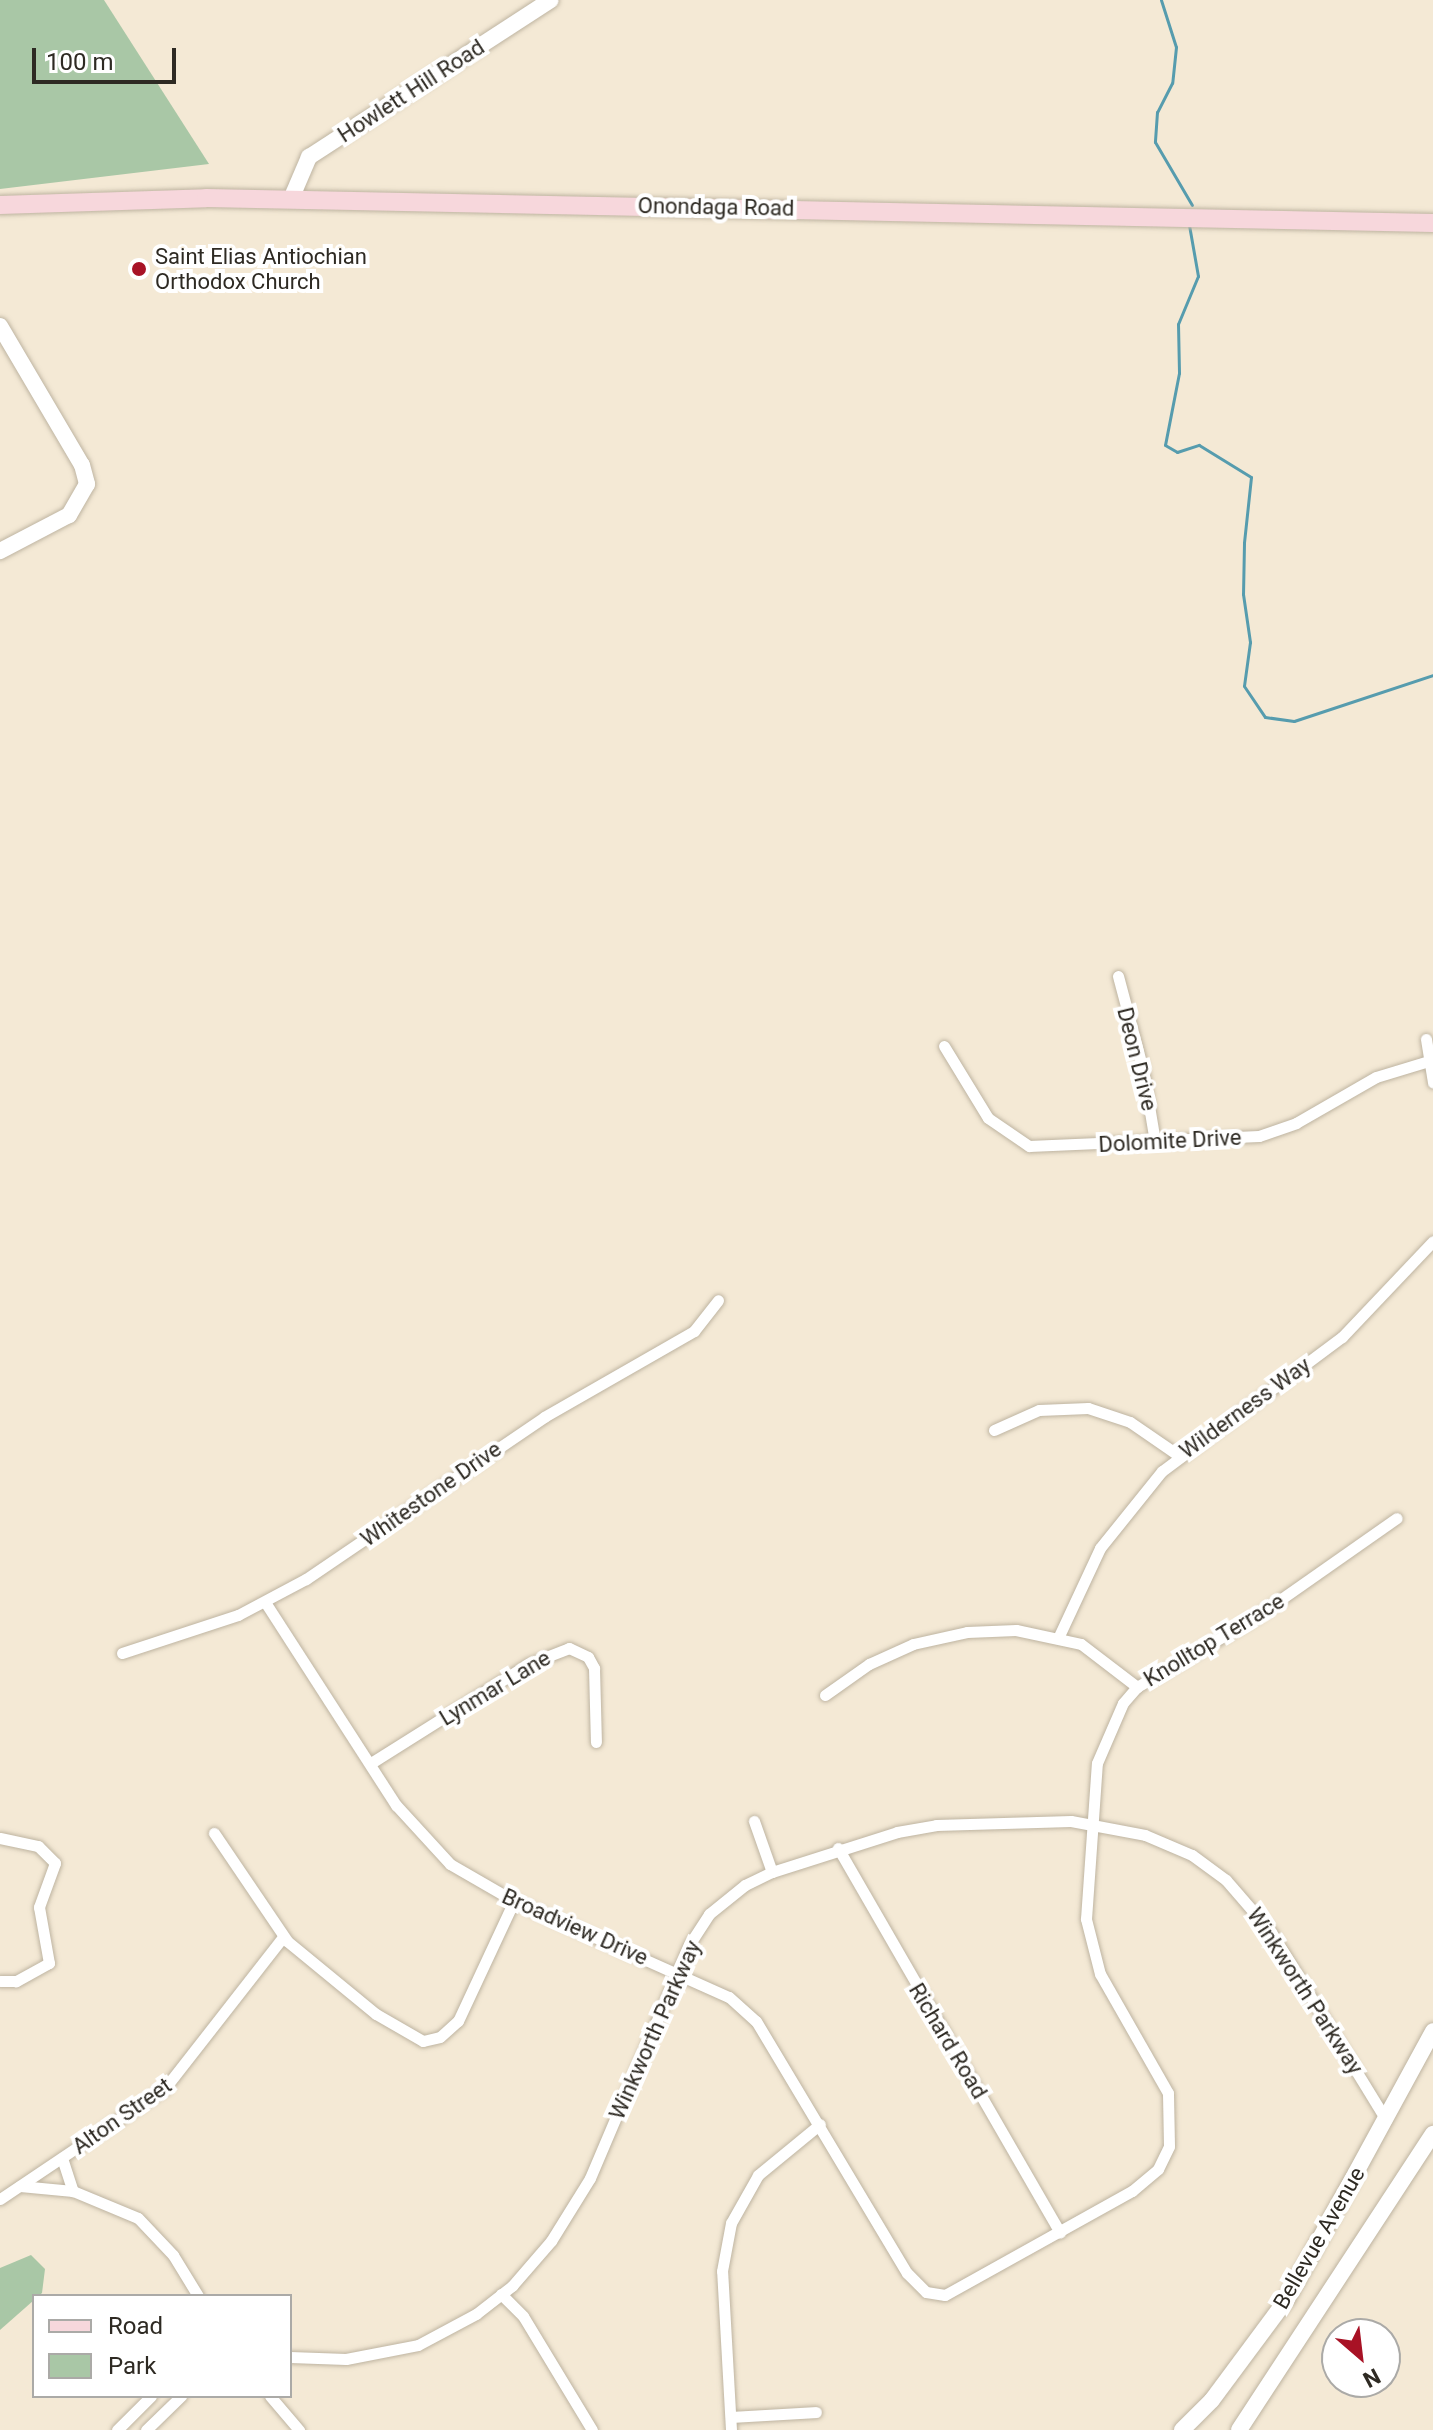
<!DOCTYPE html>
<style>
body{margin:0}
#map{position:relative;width:1433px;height:2430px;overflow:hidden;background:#f4e9d5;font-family:Roboto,sans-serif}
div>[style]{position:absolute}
.green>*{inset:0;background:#a9c7a6}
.stream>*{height:3px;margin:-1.5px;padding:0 1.5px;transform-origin:1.5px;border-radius:1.5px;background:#569cae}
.roads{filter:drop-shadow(0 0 2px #beb4a1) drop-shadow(0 0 2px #beb4a1)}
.street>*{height:11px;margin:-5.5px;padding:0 5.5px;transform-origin:5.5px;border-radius:5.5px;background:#fff}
.secondary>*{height:16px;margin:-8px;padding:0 8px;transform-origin:8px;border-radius:8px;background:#fff}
.primary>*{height:18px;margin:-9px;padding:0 9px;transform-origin:9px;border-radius:9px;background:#f7d7dc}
.dots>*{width:22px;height:22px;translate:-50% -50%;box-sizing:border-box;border:4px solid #fff;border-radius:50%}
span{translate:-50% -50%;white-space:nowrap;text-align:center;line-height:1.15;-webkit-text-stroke:8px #fff;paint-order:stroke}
.street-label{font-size:22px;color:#2e2a23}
.poi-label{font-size:22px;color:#2e2a23}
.left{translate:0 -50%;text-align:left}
.legend{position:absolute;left:32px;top:2294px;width:260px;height:104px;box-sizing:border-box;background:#fff;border:2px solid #abaaa7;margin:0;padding:10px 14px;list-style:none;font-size:24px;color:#2e2a23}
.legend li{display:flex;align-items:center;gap:16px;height:40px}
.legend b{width:40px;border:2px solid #abaaa7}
.north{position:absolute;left:1321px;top:2318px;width:80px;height:80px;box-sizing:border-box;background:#fff;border:2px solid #abaaa7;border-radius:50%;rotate:152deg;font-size:22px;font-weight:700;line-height:32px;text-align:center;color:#2e2a23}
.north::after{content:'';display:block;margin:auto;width:28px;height:36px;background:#a81225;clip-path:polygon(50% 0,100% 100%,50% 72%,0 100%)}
.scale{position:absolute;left:32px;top:48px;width:144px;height:36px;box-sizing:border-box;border:4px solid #2e2a23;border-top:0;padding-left:10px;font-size:24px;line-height:28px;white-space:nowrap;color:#2e2a23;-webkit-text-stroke:6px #fff;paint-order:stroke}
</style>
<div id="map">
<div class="green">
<i style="clip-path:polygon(0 0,104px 0,209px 164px,0 189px)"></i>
<i style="clip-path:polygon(31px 2255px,45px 2269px,42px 2293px,0 2330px,0 2268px)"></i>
</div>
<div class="stream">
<i style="left:1161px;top:0;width:49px;rotate:72.3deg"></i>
<i style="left:1176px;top:47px;width:36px;rotate:96deg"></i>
<i style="left:1172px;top:83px;width:33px;rotate:117deg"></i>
<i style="left:1157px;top:112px;width:30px;rotate:94deg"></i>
<i style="left:1155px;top:142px;width:73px;rotate:59.6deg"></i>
<i style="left:1189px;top:225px;width:52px;rotate:80deg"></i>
<i style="left:1198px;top:276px;width:52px;rotate:112.6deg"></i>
<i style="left:1178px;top:324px;width:49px;rotate:88.8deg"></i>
<i style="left:1179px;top:373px;width:73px;rotate:101deg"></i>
<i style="left:1165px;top:445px;width:14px;rotate:30deg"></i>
<i style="left:1177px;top:452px;width:23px;rotate:-18deg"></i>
<i style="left:1199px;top:445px;width:61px;rotate:31.6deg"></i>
<i style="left:1251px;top:477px;width:66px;rotate:96.1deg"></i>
<i style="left:1244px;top:543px;width:51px;rotate:91.1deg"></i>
<i style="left:1243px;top:594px;width:49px;rotate:81.7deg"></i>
<i style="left:1250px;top:642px;width:44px;rotate:97.8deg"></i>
<i style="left:1244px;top:686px;width:37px;rotate:56deg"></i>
<i style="left:1265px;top:717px;width:29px;rotate:8deg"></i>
<i style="left:1294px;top:721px;width:146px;rotate:-18.3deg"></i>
</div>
<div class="roads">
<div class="street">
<i style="left:1118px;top:976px;width:97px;rotate:75.1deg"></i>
<i style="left:1143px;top:1070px;width:73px;rotate:80.5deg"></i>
<i style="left:1426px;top:1039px;width:44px;rotate:80.8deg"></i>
<i style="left:944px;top:1046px;width:84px;rotate:58.6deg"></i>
<i style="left:988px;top:1118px;width:50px;rotate:34.3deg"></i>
<i style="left:1029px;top:1146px;width:230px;rotate:-2.5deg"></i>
<i style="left:1259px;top:1136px;width:39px;rotate:-19deg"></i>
<i style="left:1296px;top:1123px;width:92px;rotate:-29.9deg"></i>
<i style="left:1376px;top:1077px;width:55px;rotate:-16.8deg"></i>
<i style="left:994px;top:1430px;width:49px;rotate:-24deg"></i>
<i style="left:1039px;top:1410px;width:49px;rotate:-2.3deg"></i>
<i style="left:1088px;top:1408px;width:44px;rotate:18.4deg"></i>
<i style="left:1130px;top:1422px;width:58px;rotate:34.5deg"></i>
<i style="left:265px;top:1602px;width:242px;rotate:57.2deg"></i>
<i style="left:396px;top:1805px;width:80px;rotate:47.5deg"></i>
<i style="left:450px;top:1864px;width:74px;rotate:30deg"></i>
<i style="left:514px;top:1901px;width:235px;rotate:24.1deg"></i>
<i style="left:729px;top:1997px;width:36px;rotate:42deg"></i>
<i style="left:756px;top:2021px;width:294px;rotate:59.1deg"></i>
<i style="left:907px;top:2273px;width:27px;rotate:45deg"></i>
<i style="left:926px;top:2292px;width:19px;rotate:9deg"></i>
<i style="left:945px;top:2295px;width:214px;rotate:-29.1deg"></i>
<i style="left:1132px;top:2191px;width:34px;rotate:-40deg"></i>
<i style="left:1158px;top:2169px;width:25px;rotate:-64deg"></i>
<i style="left:1169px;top:2146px;width:53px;rotate:-91.1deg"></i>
<i style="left:1168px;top:2093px;width:137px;rotate:-119.7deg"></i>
<i style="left:1100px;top:1974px;width:57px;rotate:-104.3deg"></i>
<i style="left:1086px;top:1919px;width:156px;rotate:-86deg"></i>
<i style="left:1097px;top:1763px;width:65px;rotate:-66.6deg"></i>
<i style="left:1123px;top:1703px;width:21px;rotate:-49deg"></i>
<i style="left:1137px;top:1687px;width:136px;rotate:-30.5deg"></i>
<i style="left:1254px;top:1618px;width:174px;rotate:-35deg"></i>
<i style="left:1059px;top:1636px;width:97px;rotate:-65deg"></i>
<i style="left:1100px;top:1548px;width:99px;rotate:-51.2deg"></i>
<i style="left:1162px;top:1471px;width:224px;rotate:-36.7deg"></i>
<i style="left:1342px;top:1337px;width:132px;rotate:-46.5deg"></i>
<i style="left:122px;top:1653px;width:122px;rotate:-18.1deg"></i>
<i style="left:238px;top:1615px;width:77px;rotate:-27.9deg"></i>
<i style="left:306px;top:1579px;width:288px;rotate:-34.2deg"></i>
<i style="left:544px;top:1417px;width:173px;rotate:-29.8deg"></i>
<i style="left:694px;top:1331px;width:39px;rotate:-52deg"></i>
<i style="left:825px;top:1695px;width:54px;rotate:-35.2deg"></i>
<i style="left:869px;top:1664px;width:48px;rotate:-24.4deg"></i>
<i style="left:913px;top:1644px;width:55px;rotate:-12.5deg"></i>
<i style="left:967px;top:1632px;width:49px;rotate:-2.3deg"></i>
<i style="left:1016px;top:1630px;width:66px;rotate:12.2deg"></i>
<i style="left:1081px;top:1644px;width:71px;rotate:37.5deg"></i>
<i style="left:371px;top:1763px;width:186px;rotate:-32.2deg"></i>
<i style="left:528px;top:1664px;width:44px;rotate:-21.3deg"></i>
<i style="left:569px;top:1648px;width:21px;rotate:25deg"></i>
<i style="left:588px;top:1657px;width:13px;rotate:61deg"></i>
<i style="left:594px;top:1668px;width:74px;rotate:88.5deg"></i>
<i style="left:754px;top:1821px;width:54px;rotate:70.6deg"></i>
<i style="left:214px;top:1833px;width:130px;rotate:55.9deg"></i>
<i style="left:287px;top:1941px;width:115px;rotate:39.4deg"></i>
<i style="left:376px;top:2014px;width:54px;rotate:29.9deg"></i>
<i style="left:423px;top:2041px;width:17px;rotate:-13deg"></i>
<i style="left:440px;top:2037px;width:24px;rotate:-42deg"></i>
<i style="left:458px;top:2021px;width:132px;rotate:-65deg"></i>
<i style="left:0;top:1838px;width:39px;rotate:12deg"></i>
<i style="left:38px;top:1846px;width:24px;rotate:45deg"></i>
<i style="left:55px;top:1863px;width:47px;rotate:110deg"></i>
<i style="left:39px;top:1907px;width:57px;rotate:79.9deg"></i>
<i style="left:49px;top:1963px;width:38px;rotate:151deg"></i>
<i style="left:16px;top:1981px;width:16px;rotate:180deg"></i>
<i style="left:838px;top:1848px;width:444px;rotate:60deg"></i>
<i style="left:62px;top:2158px;width:35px;rotate:72deg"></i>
<i style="left:20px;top:2186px;width:53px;rotate:5.4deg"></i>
<i style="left:73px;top:2191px;width:70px;rotate:22.6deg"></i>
<i style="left:138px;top:2218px;width:51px;rotate:46.6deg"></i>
<i style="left:173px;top:2255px;width:48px;rotate:58.6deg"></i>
<i style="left:0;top:2199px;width:199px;rotate:-33.9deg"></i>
<i style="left:165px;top:2088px;width:192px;rotate:-52deg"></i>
<i style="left:501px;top:2294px;width:31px;rotate:45deg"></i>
<i style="left:523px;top:2316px;width:133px;rotate:58.8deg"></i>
<i style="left:290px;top:2357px;width:56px;rotate:2deg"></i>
<i style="left:346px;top:2359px;width:73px;rotate:-11deg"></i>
<i style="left:418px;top:2345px;width:66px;rotate:-28.1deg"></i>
<i style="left:476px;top:2314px;width:46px;rotate:-37.9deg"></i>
<i style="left:512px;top:2286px;width:60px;rotate:-49.1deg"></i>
<i style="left:551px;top:2241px;width:74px;rotate:-58.2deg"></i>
<i style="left:590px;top:2178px;width:253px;rotate:-67deg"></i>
<i style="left:689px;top:1945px;width:37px;rotate:-57deg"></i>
<i style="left:709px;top:1914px;width:46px;rotate:-38.9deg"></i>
<i style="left:745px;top:1885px;width:30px;rotate:-26deg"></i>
<i style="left:772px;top:1872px;width:131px;rotate:-17.7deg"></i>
<i style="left:897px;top:1832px;width:40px;rotate:-10deg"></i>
<i style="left:936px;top:1825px;width:135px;rotate:-1.7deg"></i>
<i style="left:1071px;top:1821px;width:75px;rotate:10.7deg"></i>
<i style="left:1145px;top:1835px;width:51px;rotate:23.1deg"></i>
<i style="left:1192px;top:1855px;width:42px;rotate:36.3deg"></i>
<i style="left:1226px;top:1880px;width:69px;rotate:49.1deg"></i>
<i style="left:1271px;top:1932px;width:220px;rotate:58.5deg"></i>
<i style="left:270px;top:2396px;width:45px;rotate:49.5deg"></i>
<i style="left:732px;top:2417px;width:84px;rotate:-3.4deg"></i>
<i style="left:117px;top:2430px;width:48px;rotate:-45deg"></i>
<i style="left:146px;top:2430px;width:49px;rotate:-44.2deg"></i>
<i style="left:731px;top:2430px;width:159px;rotate:-93.2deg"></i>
<i style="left:722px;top:2271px;width:49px;rotate:-79.4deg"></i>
<i style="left:731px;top:2223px;width:55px;rotate:-60.6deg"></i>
<i style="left:758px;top:2175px;width:80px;rotate:-39.4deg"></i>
</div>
<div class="secondary">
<i style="left:291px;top:199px;width:46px;rotate:-66.8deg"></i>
<i style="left:309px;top:157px;width:288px;rotate:-33deg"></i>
<i style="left:0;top:326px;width:161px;rotate:59.5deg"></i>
<i style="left:82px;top:465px;width:20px;rotate:75deg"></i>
<i style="left:87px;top:484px;width:36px;rotate:120deg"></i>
<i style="left:69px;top:515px;width:78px;rotate:152.4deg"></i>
<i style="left:1182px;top:2430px;width:42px;rotate:-45deg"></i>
<i style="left:1212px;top:2400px;width:126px;rotate:-53.4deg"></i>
<i style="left:1287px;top:2299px;width:305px;rotate:-61.4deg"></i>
<i style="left:1239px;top:2430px;width:354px;rotate:-56.8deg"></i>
</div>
<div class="primary">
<i style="left:0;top:205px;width:206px;rotate:-1.9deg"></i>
<i style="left:206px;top:198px;width:1227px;rotate:1.17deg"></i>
</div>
</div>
<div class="dots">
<i style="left:139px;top:269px;background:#a81225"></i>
</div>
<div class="street-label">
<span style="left:411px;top:91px;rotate:-33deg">Howlett Hill Road</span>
<span style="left:716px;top:207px;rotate:1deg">Onondaga Road</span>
<span style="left:1137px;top:1059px;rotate:76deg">Deon Drive</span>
<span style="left:1170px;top:1141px;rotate:-3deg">Dolomite Drive</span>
<span style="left:1245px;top:1408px;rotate:-36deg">Wilderness Way</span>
<span style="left:431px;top:1494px;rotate:-35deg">Whitestone Drive</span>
<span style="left:1214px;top:1640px;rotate:-31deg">Knolltop Terrace</span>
<span style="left:495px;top:1688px;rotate:-31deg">Lynmar Lane</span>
<span style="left:575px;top:1927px;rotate:24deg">Broadview Drive</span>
<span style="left:1305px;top:1991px;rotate:57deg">Winkworth Parkway</span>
<span style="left:655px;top:2030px;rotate:-66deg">Winkworth Parkway</span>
<span style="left:948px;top:2041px;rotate:59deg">Richard Road</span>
<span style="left:122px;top:2116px;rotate:-35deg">Alton Street</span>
<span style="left:1319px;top:2238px;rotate:-60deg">Bellevue Avenue</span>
</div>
<div class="poi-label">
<span class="left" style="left:155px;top:269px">Saint Elias Antiochian<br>Orthodox Church</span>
</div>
<ul class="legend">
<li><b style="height:10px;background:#f7d7dc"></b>Road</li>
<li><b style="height:22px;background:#a9c7a6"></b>Park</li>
</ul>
<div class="north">N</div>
<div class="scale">100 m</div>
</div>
